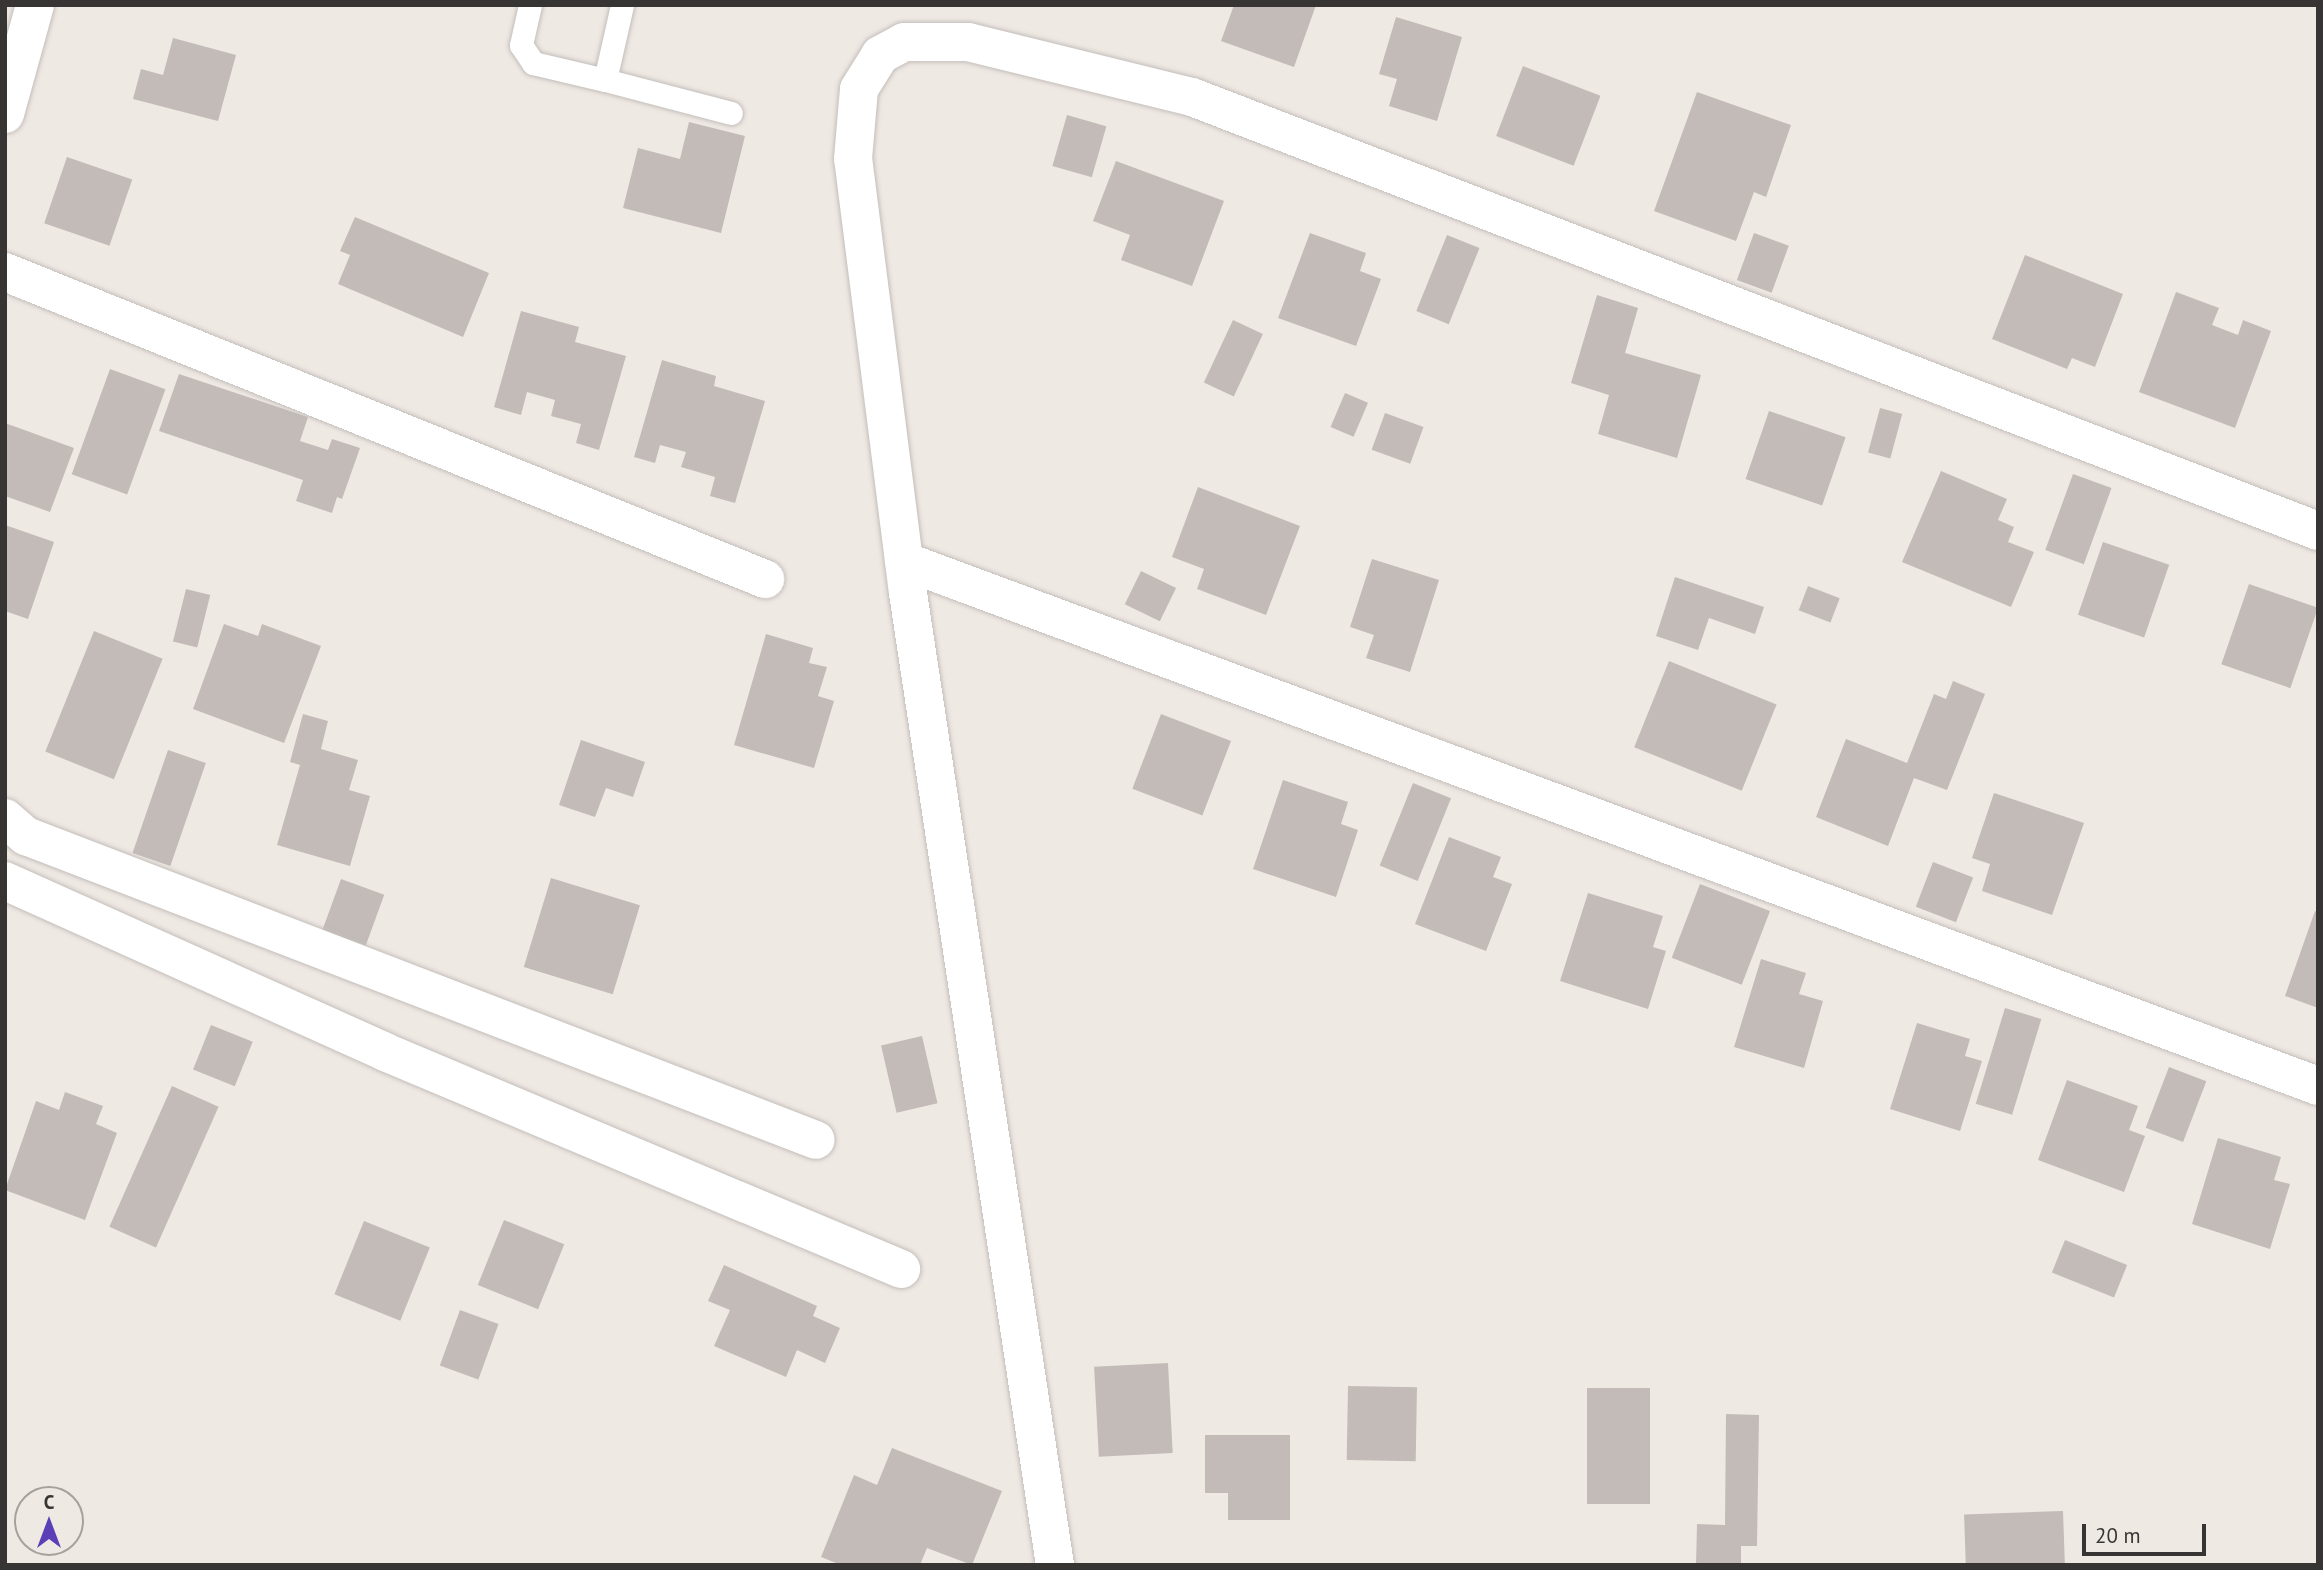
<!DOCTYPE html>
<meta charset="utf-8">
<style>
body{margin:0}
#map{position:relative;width:2323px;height:1570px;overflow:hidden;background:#efe9e4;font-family:"PT Sans",sans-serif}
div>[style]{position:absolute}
.building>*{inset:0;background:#c2bbb8;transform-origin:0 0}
.roads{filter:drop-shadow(0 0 2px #c4beba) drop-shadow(0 0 2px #c4beba)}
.lane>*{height:23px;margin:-11.5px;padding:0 11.5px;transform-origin:11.5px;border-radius:11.5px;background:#fff}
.street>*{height:38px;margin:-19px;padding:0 19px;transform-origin:19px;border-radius:19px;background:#fff}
span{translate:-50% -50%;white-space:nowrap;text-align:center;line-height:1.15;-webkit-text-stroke:5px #efe9e4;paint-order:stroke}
.frame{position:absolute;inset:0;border:7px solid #373533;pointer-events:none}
.north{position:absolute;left:14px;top:1486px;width:70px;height:70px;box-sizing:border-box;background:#efe9e4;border:2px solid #a5a19d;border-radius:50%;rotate:0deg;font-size:19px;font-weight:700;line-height:28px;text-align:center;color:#373533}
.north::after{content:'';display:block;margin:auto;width:24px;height:32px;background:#5a3fb7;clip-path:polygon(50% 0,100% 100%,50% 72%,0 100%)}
.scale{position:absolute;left:2082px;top:1524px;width:124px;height:32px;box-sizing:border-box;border:4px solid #373533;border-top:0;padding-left:9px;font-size:21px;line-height:24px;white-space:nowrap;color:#373533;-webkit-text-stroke:5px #efe9e4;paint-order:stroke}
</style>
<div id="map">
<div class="building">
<i style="clip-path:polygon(1234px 5px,1316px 5px,1294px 67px,1221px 41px)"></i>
<i style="clip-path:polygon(1396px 17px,1462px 37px,1437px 121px,1389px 106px,1397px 79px,1379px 74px)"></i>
<i style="clip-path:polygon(173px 38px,236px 55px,218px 121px,133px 99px,141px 69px,163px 75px)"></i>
<i style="left:1523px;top:66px;width:83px;height:75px;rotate:21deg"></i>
<i style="clip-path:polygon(1697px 92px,1791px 125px,1766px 197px,1754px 192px,1736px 241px,1654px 211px)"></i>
<i style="left:1067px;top:115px;width:41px;height:53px;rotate:16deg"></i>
<i style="clip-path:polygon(689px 122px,745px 136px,721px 233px,623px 208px,638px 148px,680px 159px)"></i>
<i style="left:67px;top:157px;width:69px;height:70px;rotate:19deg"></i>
<i style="clip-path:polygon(1116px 161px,1224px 201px,1192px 286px,1121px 260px,1130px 235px,1093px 221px)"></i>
<i style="clip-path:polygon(355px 217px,489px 273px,463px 337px,338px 284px,350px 255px,340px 251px)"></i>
<i style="clip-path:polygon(1310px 233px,1366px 253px,1360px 271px,1381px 279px,1356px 346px,1278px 318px)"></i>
<i style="left:1754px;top:233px;width:37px;height:50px;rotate:20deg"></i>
<i style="left:1447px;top:235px;width:35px;height:82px;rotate:22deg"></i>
<i style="clip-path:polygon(2025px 255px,2123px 294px,2095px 367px,2072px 358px,2067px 369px,1992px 339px)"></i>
<i style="clip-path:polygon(2176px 292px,2219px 308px,2212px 325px,2238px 335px,2243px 320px,2271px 331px,2235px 428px,2139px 392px)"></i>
<i style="clip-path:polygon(1597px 295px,1638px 308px,1625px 353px,1701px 375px,1677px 458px,1598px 434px,1609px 395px,1571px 383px)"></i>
<i style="clip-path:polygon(521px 311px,579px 327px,575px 342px,626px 356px,599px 450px,576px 443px,581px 424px,551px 416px,555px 400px,527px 392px,521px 415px,494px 407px)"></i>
<i style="left:1233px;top:320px;width:33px;height:69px;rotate:25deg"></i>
<i style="clip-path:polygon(662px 360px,716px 376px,714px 386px,765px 401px,735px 503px,710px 496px,715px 477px,681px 467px,686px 452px,660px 445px,655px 463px,634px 457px)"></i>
<i style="left:110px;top:369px;width:59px;height:112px;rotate:20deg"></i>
<i style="clip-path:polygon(179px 374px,308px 417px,300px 441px,328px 450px,332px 439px,360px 448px,342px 499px,337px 497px,332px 513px,296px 501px,303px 480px,159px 431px)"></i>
<i style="left:1345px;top:393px;width:25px;height:37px;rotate:23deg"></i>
<i style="left:1880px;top:408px;width:23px;height:46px;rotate:15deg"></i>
<i style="left:1769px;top:411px;width:81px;height:72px;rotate:19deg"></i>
<i style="left:1385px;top:413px;width:41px;height:39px;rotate:20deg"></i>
<i style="clip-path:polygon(5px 423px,74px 448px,50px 512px,5px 496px)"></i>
<i style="clip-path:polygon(1941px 471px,2007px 499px,1998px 520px,2014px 527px,2008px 542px,2034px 552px,2011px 607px,1902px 562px)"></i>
<i style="left:2073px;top:474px;width:41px;height:81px;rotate:20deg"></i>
<i style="clip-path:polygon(1198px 487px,1300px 526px,1266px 615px,1197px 589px,1204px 569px,1172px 557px)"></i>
<i style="clip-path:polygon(5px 525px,54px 542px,28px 619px,5px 611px)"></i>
<i style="left:2103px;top:542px;width:70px;height:77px;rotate:19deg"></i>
<i style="clip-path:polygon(1372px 559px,1439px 580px,1410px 672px,1366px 658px,1374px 635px,1350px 627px)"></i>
<i style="left:1141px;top:571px;width:39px;height:37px;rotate:26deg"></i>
<i style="clip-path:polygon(1675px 577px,1764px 607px,1755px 634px,1709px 618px,1698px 650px,1656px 636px)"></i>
<i style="left:2249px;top:584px;width:73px;height:85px;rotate:19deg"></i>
<i style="left:1808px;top:586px;width:34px;height:26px;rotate:21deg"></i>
<i style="left:186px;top:589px;width:25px;height:54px;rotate:14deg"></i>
<i style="clip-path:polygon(224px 624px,258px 636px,262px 624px,321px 646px,284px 743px,193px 709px)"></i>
<i style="left:94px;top:631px;width:74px;height:130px;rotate:22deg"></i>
<i style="clip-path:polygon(766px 634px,813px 648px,809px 663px,827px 667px,818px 696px,834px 701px,814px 768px,734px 745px)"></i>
<i style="left:1669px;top:661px;width:116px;height:93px;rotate:22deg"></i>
<i style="clip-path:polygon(1953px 681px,1985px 694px,1947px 790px,1914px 778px,1888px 846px,1816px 817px,1846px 739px,1907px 763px,1934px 694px,1946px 699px)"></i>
<i style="clip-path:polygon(303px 714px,328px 721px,321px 749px,358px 760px,349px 790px,370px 796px,350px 866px,277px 845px,300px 765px,290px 762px)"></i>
<i style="left:1161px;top:714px;width:75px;height:80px;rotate:21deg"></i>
<i style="clip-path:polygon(581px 740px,645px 762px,633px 797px,606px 788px,595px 817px,559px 805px)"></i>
<i style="left:168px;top:750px;width:40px;height:109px;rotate:19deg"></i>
<i style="clip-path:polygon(1283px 780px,1348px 802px,1341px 824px,1358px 830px,1336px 897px,1253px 869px)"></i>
<i style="left:1413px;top:783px;width:41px;height:89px;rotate:22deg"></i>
<i style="clip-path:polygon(1994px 793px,2084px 823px,2052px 915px,1982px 891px,1990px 864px,1972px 858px)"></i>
<i style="clip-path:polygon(1449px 837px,1501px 857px,1493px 877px,1512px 884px,1486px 951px,1415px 924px)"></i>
<i style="left:1933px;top:862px;width:43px;height:48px;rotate:21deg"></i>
<i style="left:551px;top:878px;width:93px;height:93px;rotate:17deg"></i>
<i style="left:341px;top:879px;width:46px;height:54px;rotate:20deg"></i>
<i style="left:1700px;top:884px;width:75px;height:79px;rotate:21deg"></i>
<i style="clip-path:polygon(1588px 893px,1663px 916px,1653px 947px,1666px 951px,1648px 1009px,1560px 981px)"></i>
<i style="clip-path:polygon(2315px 911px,2318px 912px,2318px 1008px,2285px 996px)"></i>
<i style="clip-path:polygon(1761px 959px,1806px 973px,1799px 994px,1823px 1001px,1804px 1068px,1734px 1047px)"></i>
<i style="left:2005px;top:1008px;width:38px;height:100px;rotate:17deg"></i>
<i style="clip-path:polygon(1917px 1023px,1970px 1039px,1965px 1056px,1982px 1061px,1960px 1131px,1890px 1109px)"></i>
<i style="left:211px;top:1025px;width:45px;height:48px;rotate:22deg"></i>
<i style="left:922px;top:1036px;width:69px;height:42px;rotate:77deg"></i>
<i style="left:2169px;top:1067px;width:40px;height:65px;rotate:21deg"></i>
<i style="clip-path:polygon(2067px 1080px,2138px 1106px,2129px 1130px,2145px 1136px,2124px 1192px,2038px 1160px)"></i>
<i style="left:172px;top:1086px;width:51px;height:154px;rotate:24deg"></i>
<i style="clip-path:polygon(65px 1092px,103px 1106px,96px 1124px,117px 1133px,85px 1220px,5px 1190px,36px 1101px,59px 1110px)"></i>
<i style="clip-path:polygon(2218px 1138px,2281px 1157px,2274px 1180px,2290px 1184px,2270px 1249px,2192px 1224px)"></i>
<i style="left:504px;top:1220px;width:65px;height:70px;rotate:22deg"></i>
<i style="left:364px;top:1221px;width:71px;height:79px;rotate:22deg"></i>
<i style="left:2065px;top:1240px;width:67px;height:35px;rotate:22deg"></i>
<i style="clip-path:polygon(724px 1265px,817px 1306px,813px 1316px,840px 1328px,825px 1363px,797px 1350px,786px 1377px,714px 1346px,730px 1310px,708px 1301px)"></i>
<i style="left:460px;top:1310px;width:41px;height:59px;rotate:20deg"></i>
<i style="left:1168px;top:1363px;width:90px;height:74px;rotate:87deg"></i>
<i style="left:1348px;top:1386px;width:69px;height:74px;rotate:1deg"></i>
<i style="left:1587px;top:1388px;width:63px;height:116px"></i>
<i style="clip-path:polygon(1726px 1414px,1759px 1415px,1757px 1546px,1741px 1546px,1741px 1565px,1696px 1565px,1697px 1524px,1725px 1525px)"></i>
<i style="clip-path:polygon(1205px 1435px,1290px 1435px,1290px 1520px,1228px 1520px,1228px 1493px,1205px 1493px)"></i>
<i style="clip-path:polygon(892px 1448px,1002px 1491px,972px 1565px,927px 1548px,920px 1565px,841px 1565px,821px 1557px,854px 1475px,877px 1485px)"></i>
<i style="left:2063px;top:1511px;width:54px;height:99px;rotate:88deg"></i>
</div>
<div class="roads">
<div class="lane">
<i style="left:530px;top:5px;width:41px;rotate:102.7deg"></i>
<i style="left:521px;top:45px;width:22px;rotate:56deg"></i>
<i style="left:533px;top:63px;width:74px;rotate:13.3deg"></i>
<i style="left:605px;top:80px;width:77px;rotate:-77.2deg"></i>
<i style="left:605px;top:80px;width:130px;rotate:14.7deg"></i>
</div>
<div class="street">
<i style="left:5px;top:114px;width:113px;rotate:-74.6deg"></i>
<i style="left:5px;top:272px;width:820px;rotate:22deg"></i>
<i style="left:904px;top:561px;width:1508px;rotate:20.37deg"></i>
<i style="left:5px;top:818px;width:28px;rotate:41deg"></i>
<i style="left:26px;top:836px;width:846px;rotate:21.05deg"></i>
<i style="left:5px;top:881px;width:417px;rotate:24.2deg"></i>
<i style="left:385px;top:1052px;width:560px;rotate:22.81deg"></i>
<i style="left:1055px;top:1565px;width:983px;rotate:-98.6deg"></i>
<i style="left:908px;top:593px;width:437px;rotate:-97.2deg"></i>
<i style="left:853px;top:159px;width:70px;rotate:-85.1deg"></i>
<i style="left:859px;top:89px;width:40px;rotate:-58deg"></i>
<i style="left:880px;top:55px;width:27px;rotate:-28deg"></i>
<i style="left:904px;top:42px;width:64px"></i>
<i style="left:968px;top:42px;width:231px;rotate:13.8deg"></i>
<i style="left:1192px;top:97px;width:1207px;rotate:21.08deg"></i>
</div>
</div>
<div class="frame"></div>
<div class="north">С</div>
<div class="scale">20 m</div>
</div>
